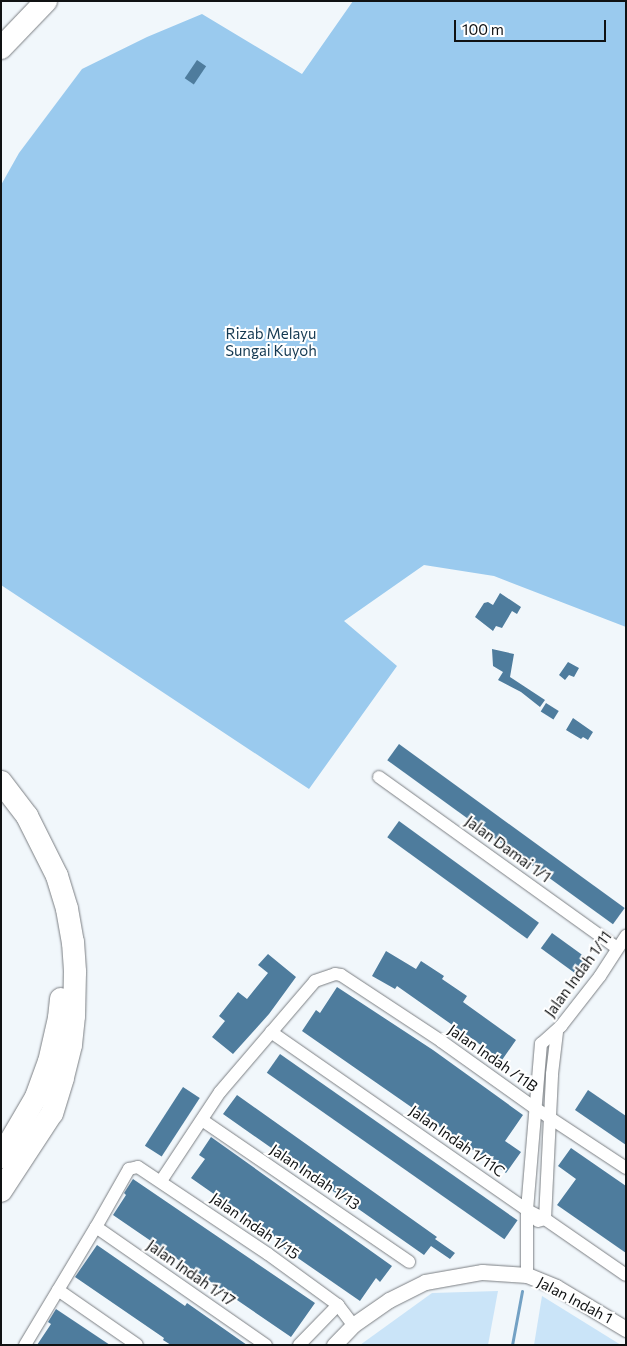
<!DOCTYPE html>
<style>
body{margin:0}
#map{position:relative;width:627px;height:1346px;overflow:hidden;background:#f1f7fb;font-family:Commissioner,sans-serif}
div>[style]{position:absolute}
.green>*{inset:0;background:#cae4f8}
.forest>*{inset:0;background:#9acaee}
.stream>*{height:3px;margin:-1.5px;padding:0 1.5px;transform-origin:1.5px;border-radius:1.5px;background:#73a1c4}
.building>*{inset:0;background:#4e7c9d;transform-origin:0 0}
.roads{filter:drop-shadow(0 0 1px #7b7f83) drop-shadow(0 0 1px #7b7f83)}
.minor>*{height:12px;margin:-6px;padding:0 6px;transform-origin:6px;border-radius:6px;background:#fff}
.tertiary>*{height:15px;margin:-7.5px;padding:0 7.5px;transform-origin:7.5px;border-radius:7.5px;background:#fff}
.motorway>*{height:22px;margin:-11px;padding:0 11px;transform-origin:11px;border-radius:11px;background:#fff}
span{translate:-50% -50%;white-space:nowrap;text-align:center;line-height:1.15;-webkit-text-stroke:4px #fff;paint-order:stroke}
.park-label{font-size:15px;color:#133851}
.street-label{font-size:15px;color:#101213}
.frame{position:absolute;inset:0;border:2px solid #101213;pointer-events:none}
.scale{position:absolute;left:454px;top:20px;width:152px;height:22px;box-sizing:border-box;border:2px solid #101213;border-top:0;padding-left:6px;font-size:15px;line-height:18px;white-space:nowrap;color:#101213;-webkit-text-stroke:4px #fff;paint-order:stroke}
</style>
<div id="map">
<div class="green">
<i style="clip-path:polygon(498px 1291px,488px 1345px,360px 1345px,432px 1293px)"></i>
<i style="clip-path:polygon(542px 1296px,621px 1345px,534px 1345px)"></i>
</div>
<div class="forest">
<i style="clip-path:polygon(353px 1px,626px 1px,626px 627px,494px 576px,424px 565px,344px 621px,397px 666px,309px 789px,1px 585px,1px 185px,19px 153px,82px 69px,147px 37px,202px 14px,302px 74px)"></i>
</div>
<div class="stream">
<i style="left:512px;top:1345px;width:55px;rotate:-79.5deg"></i>
</div>
<div class="building">
<i style="left:197px;top:60px;width:11px;height:22px;rotate:34deg"></i>
<i style="clip-path:polygon(500px 593px,521px 607px,517px 614px,512px 611px,502px 628px,496px 626px,493px 631px,475px 617px,484px 603px,488px 602px,493px 605px)"></i>
<i style="clip-path:polygon(492px 649px,514px 654px,510px 677px,545px 700px,540px 707px,521px 692px,498px 680px,503px 672px,493px 666px)"></i>
<i style="clip-path:polygon(568px 662px,579px 668px,574px 677px,569px 675px,565px 680px,559px 675px)"></i>
<i style="left:546px;top:703px;width:15px;height:10px;rotate:32deg"></i>
<i style="clip-path:polygon(573px 718px,593px 732px,588px 740px,583px 737px,581px 739px,566px 730px)"></i>
<i style="left:399px;top:744px;width:279px;height:20px;rotate:36deg"></i>
<i style="left:399px;top:821px;width:173px;height:20px;rotate:36deg"></i>
<i style="left:552px;top:933px;width:44px;height:19px;rotate:36deg"></i>
<i style="clip-path:polygon(386px 951px,416px 969px,421px 961px,444px 976px,442px 979px,467px 996px,463px 1002px,516px 1040px,502px 1060px,397px 986px,395px 989px,372px 976px)"></i>
<i style="clip-path:polygon(268px 954px,296px 977px,269px 1014px,233px 1054px,212px 1037px,225px 1021px,219px 1016px,238px 992px,247px 999px,268px 973px,258px 965px)"></i>
<i style="clip-path:polygon(337px 987px,433px 1050px,523px 1115px,505px 1141px,521px 1152px,506px 1173px,302px 1031px,316px 1010px,320px 1013px)"></i>
<i style="left:280px;top:1054px;width:290px;height:23px;rotate:35deg"></i>
<i style="left:183px;top:1087px;width:20px;height:70px;rotate:33deg"></i>
<i style="clip-path:polygon(588px 1090px,626px 1116px,626px 1145px,575px 1110px)"></i>
<i style="clip-path:polygon(237px 1095px,437px 1237px,435px 1239px,455px 1253px,450px 1259px,431px 1246px,424px 1255px,223px 1114px)"></i>
<i style="clip-path:polygon(211px 1137px,392px 1266px,380px 1282px,376px 1278px,360px 1301px,279px 1245px,281px 1241px,191px 1178px,205px 1159px,199px 1155px)"></i>
<i style="clip-path:polygon(571px 1148px,626px 1186px,626px 1253px,557px 1205px,576px 1179px,558px 1166px)"></i>
<i style="clip-path:polygon(133px 1179px,315px 1303px,291px 1337px,113px 1215px,126px 1195px,124px 1193px)"></i>
<i style="clip-path:polygon(97px 1245px,185px 1306px,187px 1303px,247px 1345px,171px 1345px,163px 1340px,164px 1338px,75px 1277px)"></i>
<i style="clip-path:polygon(56px 1309px,110px 1345px,37px 1345px,51px 1324px,48px 1322px)"></i>
</div>
<div class="roads">
<div class="minor">
<i style="left:379px;top:777px;width:293px;rotate:35.7deg"></i>
<i style="left:271px;top:1032px;width:312px;rotate:34.8deg"></i>
<i style="left:527px;top:1210px;width:20px;rotate:27deg"></i>
<i style="left:545px;top:1219px;width:98px;rotate:34.7deg"></i>
<i style="left:202px;top:1120px;width:251px;rotate:34.4deg"></i>
<i style="left:161px;top:1181px;width:107px;rotate:-56.5deg"></i>
<i style="left:220px;top:1092px;width:146px;rotate:-49.4deg"></i>
<i style="left:315px;top:981px;width:21px;rotate:-19deg"></i>
<i style="left:335px;top:974px;width:6px;rotate:9deg"></i>
<i style="left:341px;top:975px;width:120px;rotate:33.4deg"></i>
<i style="left:441px;top:1041px;width:115px;rotate:35.5deg"></i>
<i style="left:535px;top:1108px;width:109px;rotate:33.4deg"></i>
<i style="left:538px;top:1221px;width:7px;rotate:-16deg"></i>
<i style="left:545px;top:1219px;width:145px;rotate:-87.2deg"></i>
<i style="left:552px;top:1074px;width:42px;rotate:-83.2deg"></i>
<i style="left:96px;top:1227px;width:207px;rotate:34.8deg"></i>
<i style="left:527px;top:1275px;width:65px;rotate:-90deg"></i>
<i style="left:527px;top:1210px;width:167px;rotate:-85.2deg"></i>
<i style="left:541px;top:1044px;width:27px;rotate:-42deg"></i>
<i style="left:561px;top:1026px;width:63px;rotate:-52deg"></i>
<i style="left:600px;top:976px;width:48px;rotate:-57deg"></i>
<i style="left:58px;top:1290px;width:96px;rotate:34.8deg"></i>
<i style="left:25px;top:1345px;width:138px;rotate:-59deg"></i>
<i style="left:96px;top:1227px;width:67px;rotate:-60.4deg"></i>
<i style="left:129px;top:1169px;width:9px;rotate:-13deg"></i>
<i style="left:138px;top:1167px;width:156px;rotate:33.8deg"></i>
<i style="left:268px;top:1254px;width:87px;rotate:36.1deg"></i>
<i style="left:338px;top:1305px;width:25px;rotate:53deg"></i>
<i style="left:299px;top:1345px;width:56px;rotate:-45.7deg"></i>
</div>
<div class="tertiary">
<i style="left:334px;top:1345px;width:28px;rotate:-46deg"></i>
<i style="left:353px;top:1325px;width:44px;rotate:-34.8deg"></i>
<i style="left:389px;top:1300px;width:40px;rotate:-26.6deg"></i>
<i style="left:425px;top:1282px;width:58px;rotate:-10deg"></i>
<i style="left:482px;top:1272px;width:45px;rotate:3.8deg"></i>
<i style="left:527px;top:1275px;width:31px;rotate:22deg"></i>
<i style="left:556px;top:1287px;width:82px;rotate:31deg"></i>
</div>
<div class="motorway">
<i style="left:1px;top:48px;width:65px;rotate:-46.2deg"></i>
<i style="left:1px;top:782px;width:43px;rotate:52.6deg"></i>
<i style="left:27px;top:816px;width:67px;rotate:63.4deg"></i>
<i style="left:57px;top:876px;width:34px;rotate:73deg"></i>
<i style="left:67px;top:909px;width:34px;rotate:80deg"></i>
<i style="left:73px;top:942px;width:30px;rotate:86deg"></i>
<i style="left:75px;top:972px;width:44px;rotate:91.3deg"></i>
<i style="left:74px;top:1016px;width:29px;rotate:96deg"></i>
<i style="left:71px;top:1045px;width:34px;rotate:104deg"></i>
<i style="left:63px;top:1078px;width:37px;rotate:107deg"></i>
<i style="left:52px;top:1113px;width:93px;rotate:123.2deg"></i>
<i style="left:1px;top:1157px;width:69px;rotate:-59.7deg"></i>
<i style="left:36px;top:1097px;width:37px;rotate:-70deg"></i>
<i style="left:49px;top:1062px;width:45px;rotate:-77.2deg"></i>
<i style="left:59px;top:1018px;width:19px;rotate:-84deg"></i>
</div>
</div>
<div class="park-label">
<span style="left:271px;top:342px">Rizab Melayu<br>Sungai Kuyoh</span>
</div>
<div class="street-label">
<span style="left:508px;top:849px;rotate:36deg">Jalan Damai 1/1</span>
<span style="left:578px;top:974px;rotate:-54deg">Jalan Indah 1/11</span>
<span style="left:493px;top:1058px;rotate:35deg">Jalan Indah /11B</span>
<span style="left:457px;top:1141px;rotate:35deg">Jalan Indah 1/11C</span>
<span style="left:315px;top:1177px;rotate:34deg">Jalan Indah 1/13</span>
<span style="left:255px;top:1226px;rotate:35deg">Jalan Indah 1/15</span>
<span style="left:191px;top:1273px;rotate:35deg">Jalan Indah 1/17</span>
<span style="left:575px;top:1300px;rotate:28deg">Jalan Indah 1</span>
</div>
<div class="frame"></div>
<div class="scale">100 m</div>
</div>
